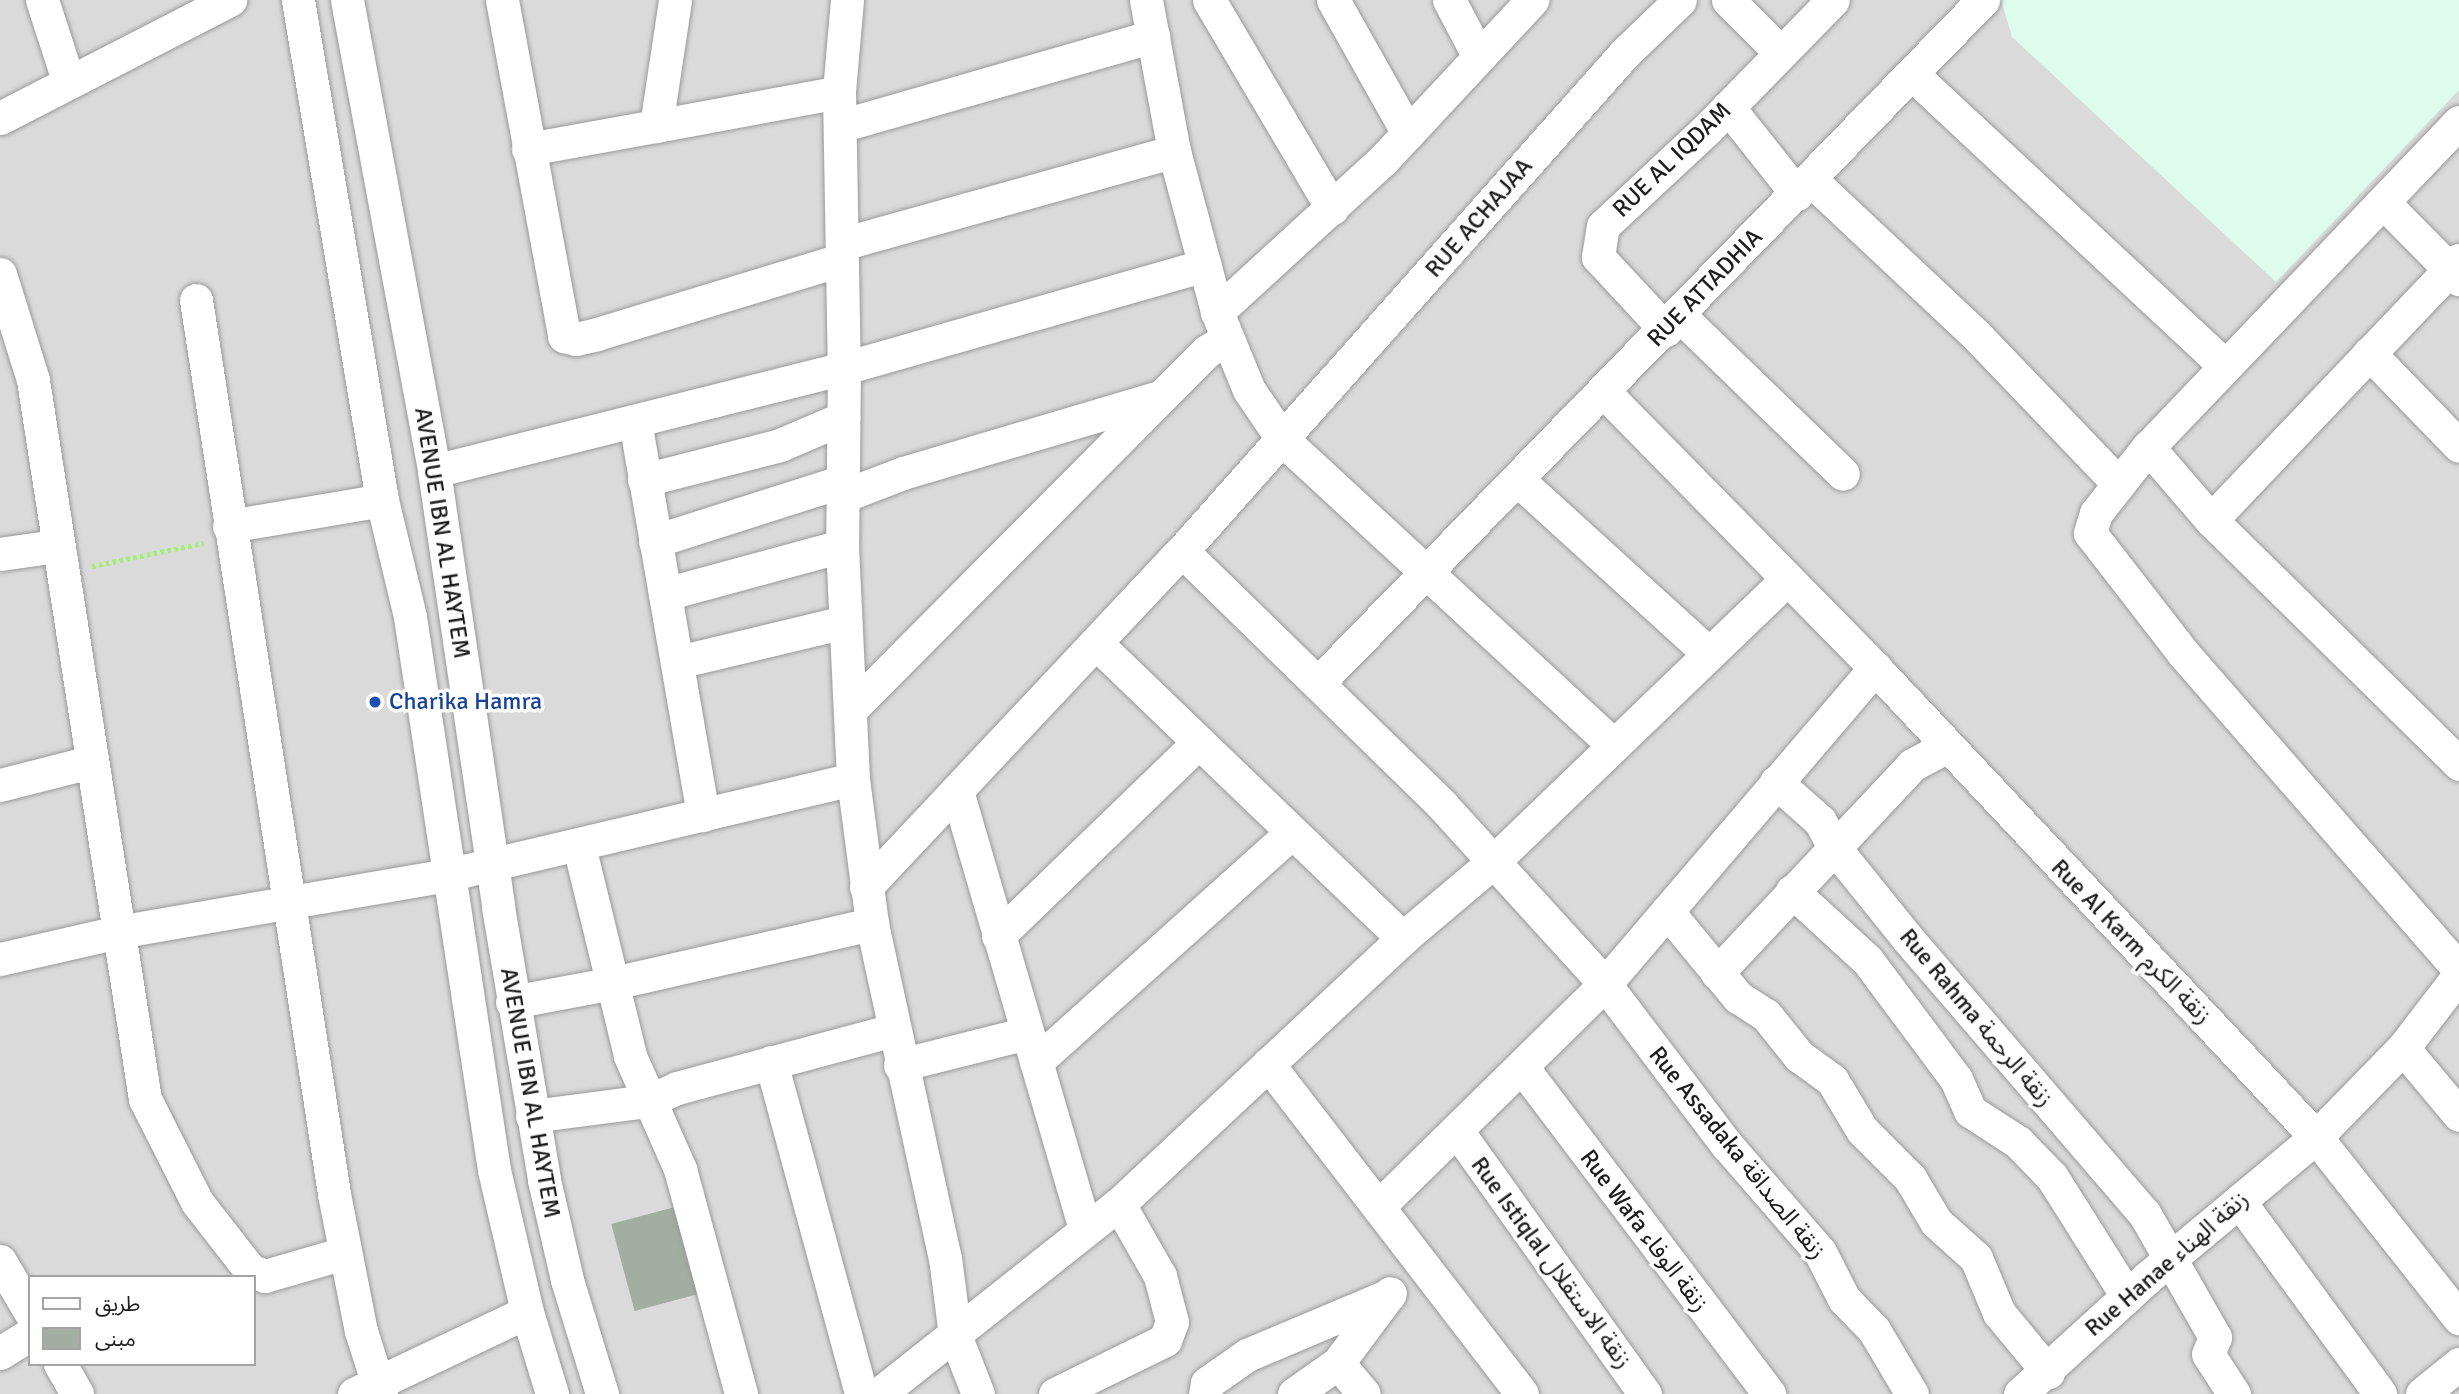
<!DOCTYPE html>
<meta charset="utf-8">
<style>
body{margin:0}
#map{position:relative;width:2459px;height:1394px;overflow:hidden;background:#e3ede5;font-family:Signika,"Noto Sans Arabic",sans-serif}
div>[style]{position:absolute}
.residential>*{inset:0;background:#dadada}
.education>*{inset:0;background:#ddfced}
.building>*{inset:0;background:#a3aea2;transform-origin:0 0}
.path>*{height:4.5px;margin-top:-2.25px;transform-origin:0;background:repeating-linear-gradient(90deg,#a3ee73 0 3.5px,transparent 0 7px)}
.roads{filter:drop-shadow(0 0 2px #999) drop-shadow(0 0 2px #999)}
.minor>*{height:33px;margin:-16.5px;padding:0 16.5px;transform-origin:16.5px;border-radius:16.5px;background:#fff}
.dots>*{width:19px;height:19px;translate:-50% -50%;box-sizing:border-box;border:4px solid #fff;border-radius:50%}
span{translate:-50% -50%;white-space:nowrap;text-align:center;line-height:1.15;-webkit-text-stroke:7px #fff;paint-order:stroke}
.street-label{font-size:24px;color:#1c1c1c}
.transit-label{font-size:24px;color:#164399}
.left{translate:0 -50%;text-align:left}
.legend{position:absolute;left:28px;top:1275px;width:228px;height:91px;box-sizing:border-box;background:#fff;border:2px solid #a4a4a4;margin:0;padding:9px 12px;list-style:none;font-size:21px;color:#1c1c1c}
.legend li{display:flex;align-items:center;gap:14px;height:35px}
.legend b{width:35px;border:2px solid #a4a4a4}
</style>
<div id="map">
<div class="residential">
<i style="clip-path:polygon(evenodd,0 0,2459px 0,2459px 1394px,0 1394px,0 0,30px 1277px,254px 1277px,254px 1364px,30px 1364px,30px 1277px)"></i>
</div>
<div class="education">
<i style="clip-path:polygon(2001px 0,2459px 0,2459px 90px,2276px 282px,2012px 37px)"></i>
</div>
<div class="building">
<i style="left:675px;top:1207px;width:90px;height:66px;rotate:75deg"></i>
</div>
<div class="path">
<i style="left:92px;top:566px;width:114px;rotate:-11.6deg"></i>
</div>
<div class="roads">
<div class="minor">
<i style="left:42px;top:0;width:84px;rotate:72deg"></i>
<i style="left:298px;top:0;width:507px;rotate:80.46deg"></i>
<i style="left:382px;top:500px;width:120px;rotate:76.5deg"></i>
<i style="left:410px;top:617px;width:559px;rotate:81.36deg"></i>
<i style="left:494px;top:1170px;width:146px;rotate:76.9deg"></i>
<i style="left:527px;top:1312px;width:86px;rotate:73deg"></i>
<i style="left:347px;top:0;width:479px;rotate:79.5deg"></i>
<i style="left:434px;top:471px;width:441px;rotate:81.6deg"></i>
<i style="left:498px;top:907px;width:277px;rotate:80.4deg"></i>
<i style="left:544px;top:1180px;width:103px;rotate:77deg"></i>
<i style="left:567px;top:1280px;width:119px;rotate:72.9deg"></i>
<i style="left:502px;top:0;width:342px;rotate:79.5deg"></i>
<i style="left:564px;top:336px;width:12px;rotate:14deg"></i>
<i style="left:576px;top:339px;width:22px;rotate:-13deg"></i>
<i style="left:597px;top:334px;width:255px;rotate:-16.9deg"></i>
<i style="left:847px;top:0;width:92px;rotate:95deg"></i>
<i style="left:839px;top:92px;width:276px;rotate:89deg"></i>
<i style="left:844px;top:368px;width:178px;rotate:90.6deg"></i>
<i style="left:842px;top:546px;width:233px;rotate:87.3deg"></i>
<i style="left:853px;top:779px;width:146px;rotate:82.5deg"></i>
<i style="left:872px;top:924px;width:342px;rotate:77.7deg"></i>
<i style="left:945px;top:1258px;width:78px;rotate:82.6deg"></i>
<i style="left:955px;top:1335px;width:63px;rotate:68.7deg"></i>
<i style="left:1146px;top:0;width:154px;rotate:79.5deg"></i>
<i style="left:1174px;top:151px;width:167px;rotate:75deg"></i>
<i style="left:1217px;top:312px;width:84px;rotate:67.7deg"></i>
<i style="left:1249px;top:390px;width:60px;rotate:55.8deg"></i>
<i style="left:1283px;top:440px;width:448px;rotate:42.7deg"></i>
<i style="left:1209px;top:0;width:242px;rotate:59.4deg"></i>
<i style="left:1333px;top:0;width:153px;rotate:60.6deg"></i>
<i style="left:1449px;top:0;width:62px;rotate:62.2deg"></i>
<i style="left:1728px;top:0;width:72px;rotate:45deg"></i>
<i style="left:1912px;top:74px;width:428px;rotate:43deg"></i>
<i style="left:1728px;top:107px;width:111px;rotate:51.6deg"></i>
<i style="left:0;top:118px;width:259px;rotate:-27.2deg"></i>
<i style="left:2459px;top:122px;width:450px;rotate:133.7deg"></i>
<i style="left:2148px;top:447px;width:84px;rotate:128.2deg"></i>
<i style="left:2096px;top:513px;width:21px;rotate:107deg"></i>
<i style="left:2090px;top:533px;width:152px;rotate:52.2deg"></i>
<i style="left:2183px;top:653px;width:420px;rotate:48.9deg"></i>
<i style="left:656px;top:126px;width:186px;rotate:-10.5deg"></i>
<i style="left:840px;top:126px;width:326px;rotate:-16deg"></i>
<i style="left:528px;top:149px;width:130px;rotate:-10.2deg"></i>
<i style="left:656px;top:126px;width:127px;rotate:-81.4deg"></i>
<i style="left:1811px;top:180px;width:229px;rotate:43.2deg"></i>
<i style="left:1978px;top:337px;width:202px;rotate:46.2deg"></i>
<i style="left:2384px;top:203px;width:107px;rotate:45.4deg"></i>
<i style="left:842px;top:244px;width:345px;rotate:-15.6deg"></i>
<i style="left:0;top:274px;width:111px;rotate:72.7deg"></i>
<i style="left:33px;top:380px;width:728px;rotate:81.15deg"></i>
<i style="left:145px;top:1099px;width:115px;rotate:63.2deg"></i>
<i style="left:197px;top:1202px;width:86px;rotate:52.1deg"></i>
<i style="left:250px;top:1270px;width:16px;rotate:22deg"></i>
<i style="left:265px;top:1276px;width:82px;rotate:-16.2deg"></i>
<i style="left:196px;top:300px;width:905px;rotate:81.22deg"></i>
<i style="left:334px;top:1194px;width:140px;rotate:78.9deg"></i>
<i style="left:361px;top:1331px;width:66px;rotate:72.4deg"></i>
<i style="left:1217px;top:312px;width:225px;rotate:-42.5deg"></i>
<i style="left:1383px;top:160px;width:219px;rotate:-47deg"></i>
<i style="left:1679px;top:315px;width:228px;rotate:44.1deg"></i>
<i style="left:1666px;top:330px;width:100px;rotate:-133deg"></i>
<i style="left:1598px;top:257px;width:31px;rotate:-81deg"></i>
<i style="left:1603px;top:226px;width:142px;rotate:-43deg"></i>
<i style="left:1707px;top:129px;width:180px;rotate:-45.7deg"></i>
<i style="left:2369px;top:353px;width:129px;rotate:45.9deg"></i>
<i style="left:1604px;top:392px;width:387px;rotate:45.5deg"></i>
<i style="left:1875px;top:668px;width:644px;rotate:46.76deg"></i>
<i style="left:2316px;top:1137px;width:231px;rotate:51.7deg"></i>
<i style="left:635px;top:421px;width:400px;rotate:80.2deg"></i>
<i style="left:2148px;top:447px;width:96px;rotate:49.2deg"></i>
<i style="left:2211px;top:520px;width:348px;rotate:44.5deg"></i>
<i style="left:434px;top:471px;width:423px;rotate:-14.1deg"></i>
<i style="left:844px;top:368px;width:375px;rotate:-15.9deg"></i>
<i style="left:644px;top:480px;width:140px;rotate:-14.4deg"></i>
<i style="left:780px;top:445px;width:69px;rotate:-23.2deg"></i>
<i style="left:1518px;top:480px;width:257px;rotate:42.3deg"></i>
<i style="left:843px;top:496px;width:64px;rotate:-21deg"></i>
<i style="left:903px;top:473px;width:268px;rotate:-16.5deg"></i>
<i style="left:2211px;top:520px;width:359px;rotate:-46.4deg"></i>
<i style="left:229px;top:526px;width:155px;rotate:-9.6deg"></i>
<i style="left:655px;top:541px;width:197px;rotate:-17.7deg"></i>
<i style="left:1182px;top:551px;width:365px;rotate:44.3deg"></i>
<i style="left:1443px;top:806px;width:241px;rotate:47.7deg"></i>
<i style="left:1605px;top:984px;width:201px;rotate:52.9deg"></i>
<i style="left:1726px;top:1144px;width:143px;rotate:49deg"></i>
<i style="left:1820px;top:1252px;width:53px;rotate:62.9deg"></i>
<i style="left:1844px;top:1299px;width:43px;rotate:45.9deg"></i>
<i style="left:1874px;top:1330px;width:74px;rotate:59.3deg"></i>
<i style="left:0;top:554px;width:57px;rotate:-8.1deg"></i>
<i style="left:665px;top:594px;width:183px;rotate:-15.2deg"></i>
<i style="left:1096px;top:643px;width:426px;rotate:43.9deg"></i>
<i style="left:678px;top:662px;width:172px;rotate:-13.5deg"></i>
<i style="left:1319px;top:682px;width:952px;rotate:-45.77deg"></i>
<i style="left:850px;top:710px;width:506px;rotate:-45.16deg"></i>
<i style="left:1207px;top:351px;width:22px;rotate:-30deg"></i>
<i style="left:1776px;top:782px;width:59px;rotate:41.6deg"></i>
<i style="left:1820px;top:821px;width:30px;rotate:62deg"></i>
<i style="left:1834px;top:847px;width:118px;rotate:51.2deg"></i>
<i style="left:1908px;top:939px;width:362px;rotate:49.3deg"></i>
<i style="left:2144px;top:1213px;width:143px;rotate:60.2deg"></i>
<i style="left:2215px;top:1337px;width:18px;rotate:112deg"></i>
<i style="left:2208px;top:1354px;width:48px;rotate:57deg"></i>
<i style="left:0;top:785px;width:93px;rotate:-14.3deg"></i>
<i style="left:957px;top:791px;width:456px;rotate:73.7deg"></i>
<i style="left:579px;top:846px;width:216px;rotate:76.3deg"></i>
<i style="left:630px;top:1056px;width:124px;rotate:66.1deg"></i>
<i style="left:680px;top:1169px;width:233px;rotate:74.8deg"></i>
<i style="left:866px;top:887px;width:461px;rotate:-46.8deg"></i>
<i style="left:1182px;top:551px;width:667px;rotate:-48.35deg"></i>
<i style="left:1625px;top:53px;width:76px;rotate:-43.9deg"></i>
<i style="left:1792px;top:891px;width:103px;rotate:42.6deg"></i>
<i style="left:1868px;top:961px;width:147px;rotate:53.3deg"></i>
<i style="left:1956px;top:1079px;width:35px;rotate:66deg"></i>
<i style="left:1970px;top:1111px;width:57px;rotate:32.9deg"></i>
<i style="left:2018px;top:1142px;width:49px;rotate:45.8deg"></i>
<i style="left:2052px;top:1177px;width:141px;rotate:57.8deg"></i>
<i style="left:1667px;top:911px;width:112px;rotate:50.5deg"></i>
<i style="left:1738px;top:997px;width:33px;rotate:33deg"></i>
<i style="left:1766px;top:1015px;width:53px;rotate:51.2deg"></i>
<i style="left:1799px;top:1056px;width:41px;rotate:36deg"></i>
<i style="left:1832px;top:1080px;width:58px;rotate:59deg"></i>
<i style="left:1862px;top:1130px;width:68px;rotate:45deg"></i>
<i style="left:1910px;top:1178px;width:51px;rotate:59.4deg"></i>
<i style="left:1936px;top:1222px;width:54px;rotate:42deg"></i>
<i style="left:1976px;top:1258px;width:60px;rotate:67.3deg"></i>
<i style="left:1999px;top:1313px;width:77px;rotate:50.3deg"></i>
<i style="left:998px;top:936px;width:279px;rotate:-44deg"></i>
<i style="left:0;top:959px;width:121px;rotate:-12.9deg"></i>
<i style="left:118px;top:932px;width:334px;rotate:-9.8deg"></i>
<i style="left:447px;top:875px;width:417px;rotate:-13.3deg"></i>
<i style="left:1717px;top:973px;width:285px;rotate:-46.8deg"></i>
<i style="left:1912px;top:765px;width:38px;rotate:-28deg"></i>
<i style="left:512px;top:1002px;width:104px;rotate:-10.6deg"></i>
<i style="left:614px;top:983px;width:265px;rotate:-12.9deg"></i>
<i style="left:2403px;top:1048px;width:87px;rotate:50.1deg"></i>
<i style="left:771px;top:1062px;width:344px;rotate:74.8deg"></i>
<i style="left:1036px;top:1062px;width:344px;rotate:-41.9deg"></i>
<i style="left:1268px;top:1064px;width:416px;rotate:52.4deg"></i>
<i style="left:900px;top:1065px;width:131px;rotate:-14.1deg"></i>
<i style="left:1522px;top:1067px;width:410px;rotate:52.9deg"></i>
<i style="left:532px;top:1116px;width:117px;rotate:-7.4deg"></i>
<i style="left:648px;top:1101px;width:32px;rotate:-24deg"></i>
<i style="left:677px;top:1088px;width:224px;rotate:-15deg"></i>
<i style="left:1458px;top:1132px;width:322px;rotate:54.5deg"></i>
<i style="left:2239px;top:1201px;width:239px;rotate:53.8deg"></i>
<i style="left:1380px;top:1205px;width:315px;rotate:-44.5deg"></i>
<i style="left:1605px;top:984px;width:416px;rotate:-49.5deg"></i>
<i style="left:0;top:1261px;width:59px;rotate:59.5deg"></i>
<i style="left:0;top:1353px;width:36px;rotate:-32deg"></i>
<i style="left:1338px;top:1363px;width:40px;rotate:50deg"></i>
<i style="left:60px;top:1364px;width:34px;rotate:60deg"></i>
<i style="left:354px;top:1394px;width:191px;rotate:-25.4deg"></i>
<i style="left:879px;top:1394px;width:306px;rotate:-38.4deg"></i>
<i style="left:1119px;top:1204px;width:389px;rotate:-43.1deg"></i>
<i style="left:1403px;top:938px;width:119px;rotate:-40.2deg"></i>
<i style="left:1494px;top:861px;width:407px;rotate:-43.9deg"></i>
<i style="left:1055px;top:1394px;width:123px;rotate:-26.1deg"></i>
<i style="left:1165px;top:1340px;width:19px;rotate:-69deg"></i>
<i style="left:1172px;top:1322px;width:48px;rotate:-104.6deg"></i>
<i style="left:1160px;top:1276px;width:83px;rotate:-119.7deg"></i>
<i style="left:1205px;top:1394px;width:11px;rotate:-80deg"></i>
<i style="left:1207px;top:1383px;width:49px;rotate:-35deg"></i>
<i style="left:1247px;top:1355px;width:154px;rotate:-22.9deg"></i>
<i style="left:1294px;top:1394px;width:54px;rotate:-35.2deg"></i>
<i style="left:1338px;top:1363px;width:87px;rotate:-53.4deg"></i>
<i style="left:2020px;top:1394px;width:173px;rotate:-42.4deg"></i>
<i style="left:2148px;top:1277px;width:219px;rotate:-39.8deg"></i>
<i style="left:2316px;top:1137px;width:124px;rotate:-45.7deg"></i>
<i style="left:2403px;top:1048px;width:92px;rotate:-52.5deg"></i>
<i style="left:2422px;top:1394px;width:48px;rotate:-39deg"></i>
</div>
</div>
<div class="dots">
<i style="left:375px;top:702px;background:#1a4fb4"></i>
</div>
<div class="street-label">
<span style="left:1672px;top:160px;rotate:-44deg">RUE AL IQDAM</span>
<span style="left:1479px;top:218px;rotate:-49deg">RUE ACHAJAA</span>
<span style="left:1705px;top:288px;rotate:-46deg">RUE ATTADHIA</span>
<span style="left:442px;top:533px;rotate:81deg">AVENUE IBN AL HAYTEM</span>
<span style="left:2131px;top:942px;rotate:46deg">Rue Al Karm زنقة الكرم</span>
<span style="left:1976px;top:1018px;rotate:50deg">Rue Rahma زنقة الرحمة</span>
<span style="left:530px;top:1093px;rotate:80deg">AVENUE IBN AL HAYTEM</span>
<span style="left:1737px;top:1153px;rotate:51deg">Rue Assadaka زنقة الصداقة</span>
<span style="left:1644px;top:1231px;rotate:53deg">Rue Wafa زنقة الوفاء</span>
<span style="left:1551px;top:1263px;rotate:54deg">Rue Istiqlal زنقة الاستقلال</span>
<span style="left:2167px;top:1264px;rotate:-41deg">Rue Hanae زنقة الهناء</span>
</div>
<div class="transit-label">
<span class="left" style="left:389px;top:702px">Charika Hamra</span>
</div>
<ul class="legend">
<li><b style="height:9px;background:#fff"></b>طريق</li>
<li><b style="height:19px;background:#a3aea2"></b>مبنى</li>
</ul>
</div>
